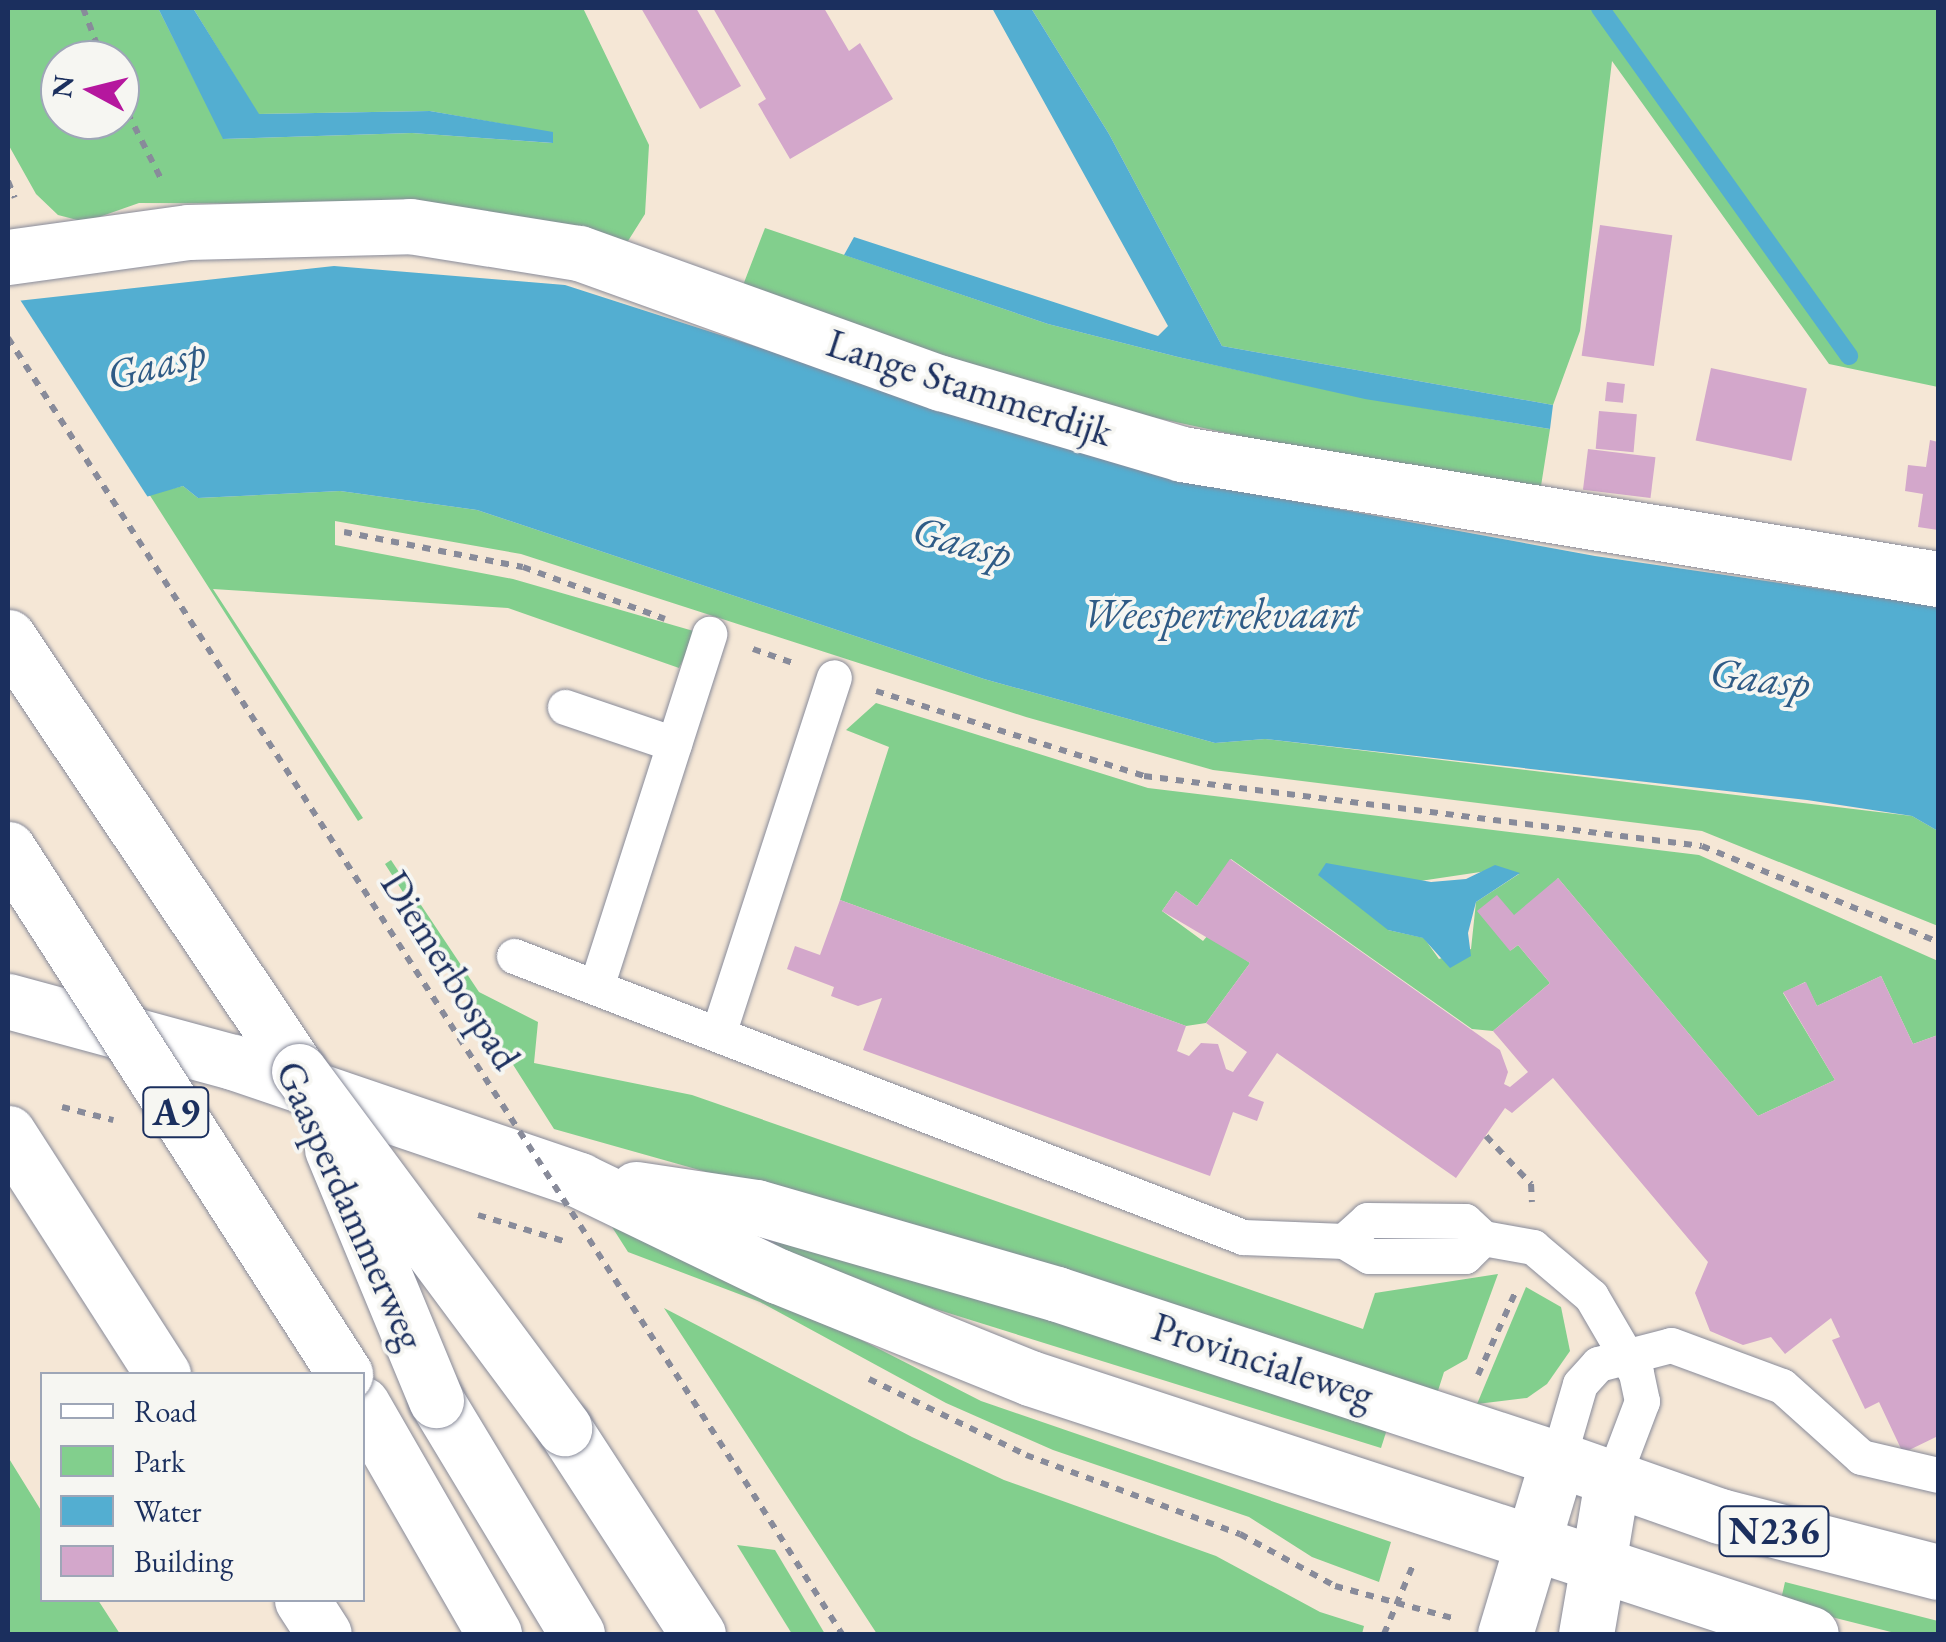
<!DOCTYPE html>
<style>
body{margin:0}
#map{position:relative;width:1946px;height:1642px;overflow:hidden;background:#f5e7d6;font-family:"EB Garamond",serif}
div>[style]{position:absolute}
.green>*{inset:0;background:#82cf8d}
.water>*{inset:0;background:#53aed1}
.pier>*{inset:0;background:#f5e7d6}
.stream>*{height:18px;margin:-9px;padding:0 9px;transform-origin:9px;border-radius:9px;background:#53aed1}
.building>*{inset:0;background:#d3a7cb;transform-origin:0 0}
.path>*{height:6px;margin-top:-3px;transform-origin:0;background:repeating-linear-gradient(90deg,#888b9a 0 8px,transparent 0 16px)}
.roads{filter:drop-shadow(0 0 2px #888b9a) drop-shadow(0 0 2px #888b9a)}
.lane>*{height:35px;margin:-17.5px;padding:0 17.5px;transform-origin:17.5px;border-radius:17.5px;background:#fff}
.street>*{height:55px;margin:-27.5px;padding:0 27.5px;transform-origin:27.5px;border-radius:27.5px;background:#fff}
.secondary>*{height:55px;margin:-27.5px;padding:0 27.5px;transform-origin:27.5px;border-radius:27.5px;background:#fff}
.primary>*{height:55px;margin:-27.5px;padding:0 27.5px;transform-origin:27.5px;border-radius:27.5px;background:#fff}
.highway>*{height:55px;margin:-27.5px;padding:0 27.5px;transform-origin:27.5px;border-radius:27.5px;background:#fff}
.path-bridge>*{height:6px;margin-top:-3px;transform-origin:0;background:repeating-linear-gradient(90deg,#888b9a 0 8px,transparent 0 16px)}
.bridges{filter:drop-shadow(0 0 2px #888b9a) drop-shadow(0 0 2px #888b9a)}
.highway-bridge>*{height:55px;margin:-27.5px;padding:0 27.5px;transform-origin:27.5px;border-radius:27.5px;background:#fff}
span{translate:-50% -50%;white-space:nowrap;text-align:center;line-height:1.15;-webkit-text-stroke:8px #f6f6f2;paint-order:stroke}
.shield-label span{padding:2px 8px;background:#f6f6f2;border:2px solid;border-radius:8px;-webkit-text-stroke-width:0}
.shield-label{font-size:38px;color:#1b2f5e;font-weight:700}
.street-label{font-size:40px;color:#1b2f5e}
.water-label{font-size:42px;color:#2f5b86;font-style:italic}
.frame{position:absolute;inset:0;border:10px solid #1b2f5e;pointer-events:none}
.legend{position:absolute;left:40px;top:1372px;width:325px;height:230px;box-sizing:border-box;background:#f6f6f2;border:2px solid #9ea6b7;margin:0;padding:12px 18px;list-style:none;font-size:30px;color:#1b2f5e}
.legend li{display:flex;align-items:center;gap:20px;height:50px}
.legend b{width:50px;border:2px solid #9ea6b7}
.north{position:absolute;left:40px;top:40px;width:100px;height:100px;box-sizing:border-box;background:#f6f6f2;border:2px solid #9ea6b7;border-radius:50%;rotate:277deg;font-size:28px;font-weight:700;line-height:40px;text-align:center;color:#1b2f5e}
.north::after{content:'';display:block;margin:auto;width:35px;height:45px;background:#b5179e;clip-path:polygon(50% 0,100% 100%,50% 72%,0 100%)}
</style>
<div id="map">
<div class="green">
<i style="clip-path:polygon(evenodd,8px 8px,158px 8px,224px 139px,412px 133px,552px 143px,553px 133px,430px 111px,258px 114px,193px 8px,583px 8px,649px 145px,645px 214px,628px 241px,400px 204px,139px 203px,85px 222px,58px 215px,36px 194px,8px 144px,8px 8px,60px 60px,120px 60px,120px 120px,60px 120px,60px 60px)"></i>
<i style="clip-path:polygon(1031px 8px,1938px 8px,1938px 387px,1829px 364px,1612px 61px,1580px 331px,1553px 405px,1222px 346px,1109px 134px)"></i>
<i style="clip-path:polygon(765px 228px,1048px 324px,1178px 357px,1365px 398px,1550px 429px,1541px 486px,1278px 444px,999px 384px,740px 293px)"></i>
<i style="clip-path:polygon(183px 486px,198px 498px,340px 491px,477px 510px,984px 679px,1215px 743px,1265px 739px,1912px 816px,1938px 831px,1938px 926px,1702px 831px,1213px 770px,1026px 717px,521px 554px,335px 521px,335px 545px,513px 579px,697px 632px,679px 668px,508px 608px,213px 589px,363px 818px,358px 821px,149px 494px)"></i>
<i style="clip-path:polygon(evenodd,876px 703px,1148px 788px,1699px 855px,1938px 961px,1938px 1035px,1913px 1044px,1881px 976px,1817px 1006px,1805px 982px,1783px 993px,1835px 1080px,1758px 1116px,1558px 878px,1510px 951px,1518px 945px,1550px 983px,1493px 1031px,1472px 1029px,1231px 859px,1197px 906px,1176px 891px,1162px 911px,1203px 941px,1209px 934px,1250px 963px,1206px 1023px,1186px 1026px,840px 900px,889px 747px,846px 730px,876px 703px,1487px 871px,1519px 874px,1476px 902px,1471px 949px,1439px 959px,1424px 938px,1388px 930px,1420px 881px,1487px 871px)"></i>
<i style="clip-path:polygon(391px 860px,479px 992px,538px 1022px,534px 1063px,692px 1095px,1363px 1329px,1375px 1293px,1498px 1274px,1467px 1359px,1444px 1372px,1436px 1397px,894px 1225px,554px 1129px,385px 864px)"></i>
<i style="clip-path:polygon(612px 1227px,742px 1279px,981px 1401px,1391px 1542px,1379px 1582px,1312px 1557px,1249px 1517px,1053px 1450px,946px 1403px,760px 1302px,628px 1252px)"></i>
<i style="clip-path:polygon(777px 1233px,1389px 1423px,1381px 1448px,836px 1278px,771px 1253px)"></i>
<i style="clip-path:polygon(1526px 1287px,1561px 1307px,1570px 1351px,1547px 1384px,1527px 1398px,1477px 1404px)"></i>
<i style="clip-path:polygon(664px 1308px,912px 1437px,1004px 1480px,1216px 1556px,1320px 1612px,1364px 1626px,1362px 1634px,877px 1634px)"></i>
<i style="clip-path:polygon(8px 1457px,42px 1512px,42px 1600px,98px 1600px,120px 1634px,8px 1634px)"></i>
<i style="clip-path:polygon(737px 1545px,775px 1550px,825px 1634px,792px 1634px)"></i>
<i style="clip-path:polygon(1785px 1582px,1938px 1621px,1938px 1634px,1899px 1634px,1780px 1604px)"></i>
</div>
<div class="water">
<i style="clip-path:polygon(158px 8px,193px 8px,259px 114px,430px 111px,553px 132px,553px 143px,412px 133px,223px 139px)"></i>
<i style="clip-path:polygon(992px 8px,1031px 8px,1109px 134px,1222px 346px,1553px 405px,1550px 429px,1365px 399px,1178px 357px,1048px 324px,844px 255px,854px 237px,1158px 336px,1168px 326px)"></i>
<i style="clip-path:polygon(334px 266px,565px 285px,1158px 476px,1595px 556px,1938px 606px,1938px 831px,1912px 816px,1807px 800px,1265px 739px,1215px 743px,984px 679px,477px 510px,340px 491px,198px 498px,183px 486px,8px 538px,8px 302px)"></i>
<i style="clip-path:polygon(1326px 863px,1431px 882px,1466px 879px,1495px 865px,1520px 873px,1476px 902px,1468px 933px,1471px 956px,1450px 968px,1423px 938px,1388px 930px,1318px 875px)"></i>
</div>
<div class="pier">
<i style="clip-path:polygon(17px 295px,149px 499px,8px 543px,8px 297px)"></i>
</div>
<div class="stream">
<i style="left:1600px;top:8px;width:428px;rotate:54.4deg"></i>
</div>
<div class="building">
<i style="clip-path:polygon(641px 8px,696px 8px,741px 86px,700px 109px)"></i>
<i style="clip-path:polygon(713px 8px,824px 8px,849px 51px,860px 43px,893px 99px,790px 159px,758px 104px,766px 99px)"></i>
<i style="left:1600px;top:225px;width:73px;height:132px;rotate:8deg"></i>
<i style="left:1711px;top:368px;width:98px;height:74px;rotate:12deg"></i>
<i style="left:1607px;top:382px;width:18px;height:19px;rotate:6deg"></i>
<i style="left:1599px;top:411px;width:38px;height:38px;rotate:5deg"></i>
<i style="clip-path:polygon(1930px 440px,1938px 442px,1938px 530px,1918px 527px,1923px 494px,1905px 491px,1908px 465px,1926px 467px)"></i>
<i style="left:1588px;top:449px;width:68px;height:41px;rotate:7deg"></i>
<i style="clip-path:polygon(1230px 859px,1500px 1050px,1508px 1072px,1504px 1084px,1510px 1087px,1528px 1072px,1493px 1031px,1550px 983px,1518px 945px,1510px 951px,1477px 911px,1497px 895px,1514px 915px,1558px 878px,1758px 1116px,1835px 1080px,1783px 992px,1806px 982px,1817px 1006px,1881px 976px,1913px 1044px,1938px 1035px,1938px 1436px,1903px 1453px,1879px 1402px,1865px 1409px,1832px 1340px,1840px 1337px,1831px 1318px,1785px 1354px,1771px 1337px,1743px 1345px,1710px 1331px,1695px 1293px,1708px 1262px,1553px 1078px,1512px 1113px,1505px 1108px,1456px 1178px,1277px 1053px,1248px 1096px,1264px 1102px,1257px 1121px,1233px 1112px,1210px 1176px,863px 1050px,882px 998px,858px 1006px,831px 996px,834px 987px,787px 969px,795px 946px,820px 955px,840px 900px,1186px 1026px,1177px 1051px,1189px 1056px,1201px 1043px,1218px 1044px,1226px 1069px,1233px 1072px,1247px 1052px,1206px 1023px,1250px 963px,1162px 911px,1176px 891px,1197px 906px)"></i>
</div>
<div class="path">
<i style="left:83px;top:8px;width:56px;rotate:69deg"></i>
<i style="left:120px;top:98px;width:89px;rotate:63.1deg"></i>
<i style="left:8px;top:181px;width:18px;rotate:68deg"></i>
<i style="left:344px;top:532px;width:182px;rotate:11.1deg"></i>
<i style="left:523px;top:567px;width:151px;rotate:20.1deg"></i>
<i style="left:753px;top:649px;width:42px;rotate:19.3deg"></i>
<i style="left:876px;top:691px;width:281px;rotate:17.6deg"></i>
<i style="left:1144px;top:776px;width:562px;rotate:7.15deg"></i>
<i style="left:1702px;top:846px;width:255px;rotate:22.1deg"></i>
<i style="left:62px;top:1107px;width:53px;rotate:14.3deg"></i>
<i style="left:1486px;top:1136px;width:66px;rotate:46.8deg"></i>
<i style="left:1531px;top:1184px;width:18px;rotate:87deg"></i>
<i style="left:478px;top:1215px;width:93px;rotate:16.9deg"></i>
<i style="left:1478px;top:1375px;width:92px;rotate:-65.7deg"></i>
<i style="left:869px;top:1379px;width:174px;rotate:25.8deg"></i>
<i style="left:1026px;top:1455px;width:228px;rotate:20.3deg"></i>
<i style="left:1240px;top:1534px;width:108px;rotate:28.7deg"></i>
<i style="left:1335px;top:1586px;width:121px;rotate:15.3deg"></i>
<i style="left:736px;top:1467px;width:198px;rotate:57.6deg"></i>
<i style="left:1384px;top:1634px;width:75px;rotate:-67.2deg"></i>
</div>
<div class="roads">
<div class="lane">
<i style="left:565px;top:707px;width:115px;rotate:18.7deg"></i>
<i style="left:514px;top:956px;width:781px;rotate:21.08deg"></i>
<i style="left:1243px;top:1237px;width:101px;rotate:2.3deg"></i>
<i style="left:1344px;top:1241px;width:29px;rotate:31deg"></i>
<i style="left:1369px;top:1256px;width:96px"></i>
<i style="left:1465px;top:1256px;width:25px;rotate:-45deg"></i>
<i style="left:596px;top:987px;width:371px;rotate:-72.2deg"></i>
<i style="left:718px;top:1034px;width:375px;rotate:-72deg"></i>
<i style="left:1344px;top:1241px;width:31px;rotate:-42deg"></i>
<i style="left:1367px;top:1220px;width:98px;rotate:0.6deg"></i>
<i style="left:1465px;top:1221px;width:25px;rotate:43deg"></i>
<i style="left:1483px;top:1238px;width:51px;rotate:10.2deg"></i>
<i style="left:1533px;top:1247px;width:76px;rotate:40.2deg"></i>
<i style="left:1591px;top:1296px;width:89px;rotate:59.7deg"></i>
<i style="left:1636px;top:1373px;width:29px;rotate:78deg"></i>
<i style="left:1642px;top:1401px;width:85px;rotate:110.8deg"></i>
<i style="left:1558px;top:1459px;width:78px;rotate:-73.7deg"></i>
<i style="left:1580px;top:1384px;width:27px;rotate:-48deg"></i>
<i style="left:1598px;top:1364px;width:75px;rotate:-14.6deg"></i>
<i style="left:1671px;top:1345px;width:118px;rotate:20.3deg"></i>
<i style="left:1782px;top:1386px;width:106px;rotate:41.9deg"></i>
<i style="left:1861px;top:1457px;width:79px;rotate:13.2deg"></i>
</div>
<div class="street">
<i style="left:8px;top:257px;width:182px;rotate:-7.9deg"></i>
<i style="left:188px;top:232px;width:222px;rotate:-1.5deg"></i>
<i style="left:410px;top:226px;width:171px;rotate:9.1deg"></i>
<i style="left:579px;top:253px;width:385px;rotate:19.8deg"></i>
<i style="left:941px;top:383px;width:251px;rotate:16.4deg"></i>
<i style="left:1182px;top:454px;width:766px;rotate:9.39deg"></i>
</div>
<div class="secondary">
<i style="left:8px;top:1001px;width:233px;rotate:15.2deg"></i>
<i style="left:233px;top:1062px;width:366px;rotate:18.8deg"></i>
<i style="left:579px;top:1180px;width:221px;rotate:25.8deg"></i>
<i style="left:778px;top:1276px;width:272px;rotate:22deg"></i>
<i style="left:1030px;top:1378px;width:598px;rotate:18.13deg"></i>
<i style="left:1598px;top:1564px;width:85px;rotate:-80.5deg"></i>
<i style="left:636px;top:1189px;width:121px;rotate:8.5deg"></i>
<i style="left:756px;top:1207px;width:313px;rotate:16.1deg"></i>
<i style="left:1057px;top:1294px;width:527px;rotate:18.23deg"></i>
</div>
<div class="primary">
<i style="left:1505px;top:1634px;width:183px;rotate:-73.2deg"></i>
<i style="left:1558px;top:1459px;width:172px;rotate:19.4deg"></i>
<i style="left:1720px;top:1516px;width:225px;rotate:14.4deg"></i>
<i style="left:1586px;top:1634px;width:71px;rotate:-80.3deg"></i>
<i style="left:1598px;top:1564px;width:224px;rotate:18.2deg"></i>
</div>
<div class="highway">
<i style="left:8px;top:637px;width:523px;rotate:56.16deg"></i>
<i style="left:8px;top:1133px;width:287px;rotate:57.3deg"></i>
<i style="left:436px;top:1400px;width:273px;rotate:58.9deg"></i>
<i style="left:362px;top:1404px;width:265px;rotate:60.1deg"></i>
<i style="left:564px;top:1428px;width:246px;rotate:57deg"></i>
<i style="left:302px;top:1600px;width:40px;rotate:57.1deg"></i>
</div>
</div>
<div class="path-bridge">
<i style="left:8px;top:338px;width:1343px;rotate:57.19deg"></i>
</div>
<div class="bridges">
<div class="highway-bridge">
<i style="left:8px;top:849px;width:624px;rotate:57.3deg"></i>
<i style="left:299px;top:1071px;width:445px;rotate:53.4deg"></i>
<i style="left:332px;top:1149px;width:272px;rotate:67.5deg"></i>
</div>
</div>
<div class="shield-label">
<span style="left:176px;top:1112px">A9</span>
<span style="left:1774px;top:1531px">N236</span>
</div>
<div class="street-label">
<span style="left:970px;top:387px;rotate:18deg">Lange Stammerdijk</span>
<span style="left:451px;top:970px;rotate:58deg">Diemerbospad</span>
<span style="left:351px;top:1205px;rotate:66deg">Gaasperdammerweg</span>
<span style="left:1263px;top:1360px;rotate:18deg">Provincialeweg</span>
</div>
<div class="water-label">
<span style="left:156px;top:364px;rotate:-15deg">Gaasp</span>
<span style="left:962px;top:542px;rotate:15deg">Gaasp</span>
<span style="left:1220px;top:614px">Weespertrekvaart</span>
<span style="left:1760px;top:678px;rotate:7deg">Gaasp</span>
</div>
<div class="frame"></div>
<ul class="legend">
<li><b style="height:12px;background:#fff"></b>Road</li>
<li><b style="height:28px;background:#82cf8d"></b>Park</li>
<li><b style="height:28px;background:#53aed1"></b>Water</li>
<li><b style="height:28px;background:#d3a7cb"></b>Building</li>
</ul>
<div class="north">N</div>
</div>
